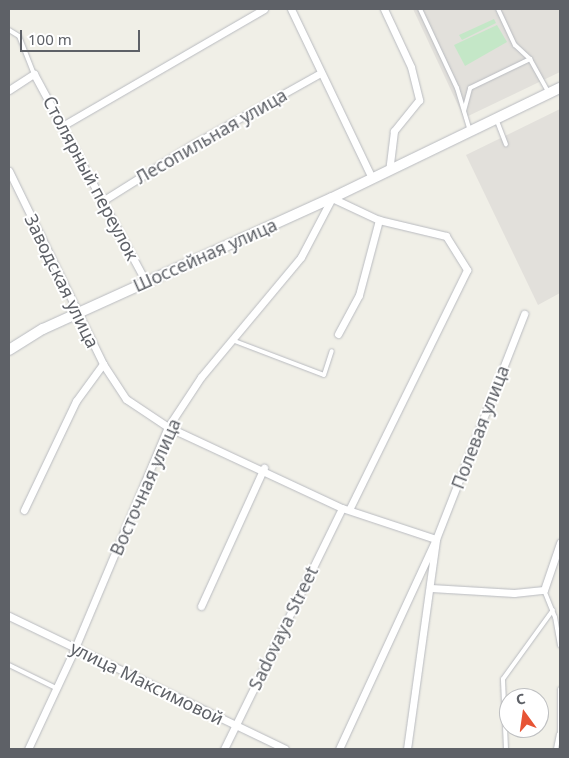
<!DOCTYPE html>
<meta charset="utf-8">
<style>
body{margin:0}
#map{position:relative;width:569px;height:758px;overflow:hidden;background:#f0efe7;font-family:"Noto Sans",sans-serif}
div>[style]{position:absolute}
.industrial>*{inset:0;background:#e2e0db}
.green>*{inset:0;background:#c4e7c7}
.roads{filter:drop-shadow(0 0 1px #b9bbc0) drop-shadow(0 0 1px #b9bbc0)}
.service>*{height:4px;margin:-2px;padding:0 2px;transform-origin:2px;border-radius:2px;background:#fff}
.minor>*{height:7px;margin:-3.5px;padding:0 3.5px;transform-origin:3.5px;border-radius:3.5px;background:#fff}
.secondary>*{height:10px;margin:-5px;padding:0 5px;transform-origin:5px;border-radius:5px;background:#fff}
span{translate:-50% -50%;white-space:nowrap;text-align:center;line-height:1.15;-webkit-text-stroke:4px #fff;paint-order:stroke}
.street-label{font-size:18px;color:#5e6167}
.frame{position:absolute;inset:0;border:10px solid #5e6167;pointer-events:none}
.north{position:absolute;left:499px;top:688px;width:50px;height:50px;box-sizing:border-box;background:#fff;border:1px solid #bfc0c2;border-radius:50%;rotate:346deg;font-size:14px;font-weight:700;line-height:20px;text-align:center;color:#5e6167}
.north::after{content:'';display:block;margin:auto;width:18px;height:22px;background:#e75435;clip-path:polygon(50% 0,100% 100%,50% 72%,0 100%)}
.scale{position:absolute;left:20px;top:30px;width:120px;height:22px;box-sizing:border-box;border:2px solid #5e6167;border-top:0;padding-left:6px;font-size:15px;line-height:18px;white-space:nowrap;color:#5e6167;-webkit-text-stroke:4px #fff;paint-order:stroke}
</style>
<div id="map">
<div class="industrial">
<i style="clip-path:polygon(413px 9px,560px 9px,560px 72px,464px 118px)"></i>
<i style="clip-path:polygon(560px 109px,560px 293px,538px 305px,466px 155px)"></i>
</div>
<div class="green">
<i style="clip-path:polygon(494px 19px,496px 23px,462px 40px,459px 35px)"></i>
<i style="clip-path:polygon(497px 25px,507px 42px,465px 66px,454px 45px)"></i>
</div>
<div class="roads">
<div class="service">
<i style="left:420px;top:9px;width:87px;rotate:64.9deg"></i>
<i style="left:457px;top:88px;width:45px;rotate:73.2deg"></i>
<i style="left:498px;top:9px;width:40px;rotate:65deg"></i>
<i style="left:515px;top:45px;width:21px;rotate:43deg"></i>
<i style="left:530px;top:59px;width:39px;rotate:61deg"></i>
<i style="left:9px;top:30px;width:12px;rotate:31deg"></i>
<i style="left:19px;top:36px;width:41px;rotate:68.5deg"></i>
<i style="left:464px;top:111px;width:24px;rotate:-75deg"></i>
<i style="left:470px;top:88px;width:67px;rotate:-25.8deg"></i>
<i style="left:497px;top:121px;width:25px;rotate:69deg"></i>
<i style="left:232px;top:340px;width:98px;rotate:20.8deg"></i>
<i style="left:324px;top:375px;width:25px;rotate:-72deg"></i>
<i style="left:544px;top:590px;width:29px;rotate:68deg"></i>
<i style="left:555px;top:617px;width:29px;rotate:80deg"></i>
<i style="left:9px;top:665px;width:52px;rotate:26.1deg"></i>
<i style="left:560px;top:689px;width:48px;rotate:90deg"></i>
<i style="left:506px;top:749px;width:70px;rotate:-92.5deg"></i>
<i style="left:503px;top:679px;width:85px;rotate:-54.1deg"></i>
<i style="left:556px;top:749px;width:15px;rotate:-79deg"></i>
</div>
<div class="minor">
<i style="left:291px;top:9px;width:187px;rotate:64.4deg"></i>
<i style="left:384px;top:9px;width:64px;rotate:65deg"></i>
<i style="left:411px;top:67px;width:34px;rotate:76deg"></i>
<i style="left:419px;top:100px;width:40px;rotate:129deg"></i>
<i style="left:394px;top:131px;width:39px;rotate:97deg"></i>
<i style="left:9px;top:90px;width:30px;rotate:-33deg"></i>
<i style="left:34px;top:74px;width:236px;rotate:61.7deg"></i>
<i style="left:64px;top:125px;width:231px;rotate:-30.1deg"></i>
<i style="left:9px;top:171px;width:215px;rotate:64deg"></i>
<i style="left:103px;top:364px;width:42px;rotate:56.7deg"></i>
<i style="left:126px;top:399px;width:50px;rotate:33.7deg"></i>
<i style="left:168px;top:427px;width:192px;rotate:25deg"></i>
<i style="left:342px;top:508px;width:99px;rotate:18.3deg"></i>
<i style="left:436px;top:539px;width:231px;rotate:114.8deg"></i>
<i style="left:104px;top:200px;width:102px;rotate:-32.1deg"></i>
<i style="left:190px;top:146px;width:148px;rotate:-29.2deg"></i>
<i style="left:338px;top:334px;width:44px;rotate:-61.7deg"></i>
<i style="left:359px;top:295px;width:78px;rotate:-75.1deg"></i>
<i style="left:24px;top:510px;width:121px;rotate:-64.5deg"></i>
<i style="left:76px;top:401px;width:46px;rotate:-53.9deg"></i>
<i style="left:431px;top:588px;width:83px;rotate:3.4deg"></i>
<i style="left:514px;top:593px;width:30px;rotate:-6deg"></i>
<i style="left:544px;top:590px;width:50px;rotate:-71.2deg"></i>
<i style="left:201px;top:606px;width:152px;rotate:-65.5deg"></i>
<i style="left:9px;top:616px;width:306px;rotate:25.7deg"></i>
<i style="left:28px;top:749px;width:111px;rotate:-65deg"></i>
<i style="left:75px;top:648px;width:240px;rotate:-67.2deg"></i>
<i style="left:168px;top:427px;width:60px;rotate:-56.6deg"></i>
<i style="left:201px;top:377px;width:156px;rotate:-50.2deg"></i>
<i style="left:301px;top:257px;width:67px;rotate:-62.3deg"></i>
<i style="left:332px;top:198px;width:52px;rotate:25.1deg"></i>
<i style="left:379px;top:220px;width:69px;rotate:13.4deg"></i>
<i style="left:446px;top:236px;width:40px;rotate:58deg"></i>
<i style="left:467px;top:270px;width:267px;rotate:116.2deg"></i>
<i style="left:224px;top:749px;width:268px;rotate:-63.9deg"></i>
<i style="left:407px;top:749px;width:212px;rotate:-82.1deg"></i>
<i style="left:436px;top:539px;width:242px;rotate:-68.6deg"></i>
</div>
<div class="secondary">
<i style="left:9px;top:350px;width:40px;rotate:-32deg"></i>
<i style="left:43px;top:329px;width:317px;rotate:-24.4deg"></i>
<i style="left:332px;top:198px;width:253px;rotate:-25.8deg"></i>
</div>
</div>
<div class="street-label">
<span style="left:211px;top:136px;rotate:-30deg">Лесопильная улица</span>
<span style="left:91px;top:178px;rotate:62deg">Столярный переулок</span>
<span style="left:205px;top:255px;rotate:-24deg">Шоссейная улица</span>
<span style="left:62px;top:281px;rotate:64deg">Заводская улица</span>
<span style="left:480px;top:427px;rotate:-69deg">Полевая улица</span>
<span style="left:145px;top:487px;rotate:-66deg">Восточная улица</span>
<span style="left:283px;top:628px;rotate:-64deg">Sadovaya Street</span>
<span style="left:147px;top:683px;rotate:26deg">улица Максимовой</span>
</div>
<div class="frame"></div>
<div class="north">С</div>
<div class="scale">100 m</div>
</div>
